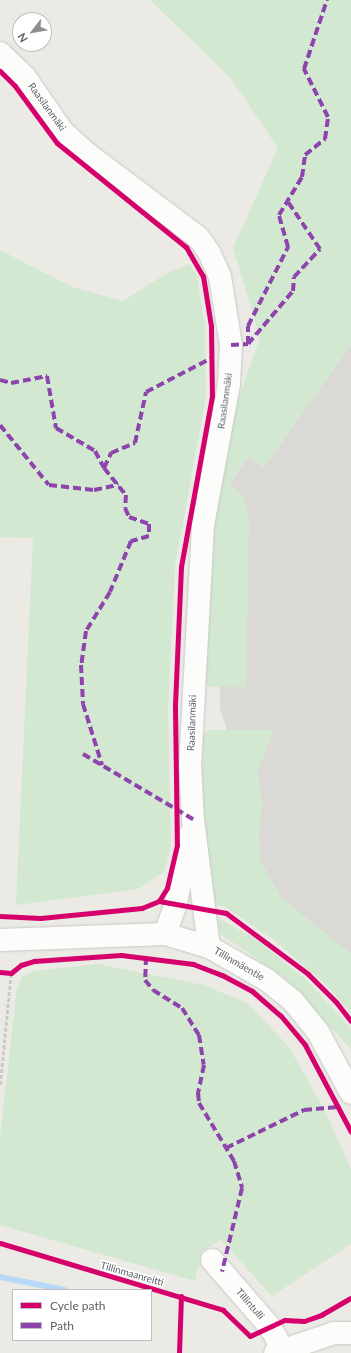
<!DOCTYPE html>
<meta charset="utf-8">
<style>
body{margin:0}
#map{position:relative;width:351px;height:1353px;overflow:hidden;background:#ebeae5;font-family:Lato,sans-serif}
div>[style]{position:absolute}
.industrial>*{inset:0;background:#dbd9d5}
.green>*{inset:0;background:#d2e8d0}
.stream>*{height:6px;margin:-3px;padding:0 3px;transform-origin:3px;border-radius:3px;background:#b7d9f7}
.path>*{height:2.5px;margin-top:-1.25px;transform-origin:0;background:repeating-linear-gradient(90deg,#c7ccc9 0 4px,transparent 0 6px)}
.roads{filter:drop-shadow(0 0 1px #c8c8c7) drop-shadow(0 0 1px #c8c8c7)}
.minor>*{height:22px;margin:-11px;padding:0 11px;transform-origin:11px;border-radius:11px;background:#fcfcfb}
.quiet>*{height:4px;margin-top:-2px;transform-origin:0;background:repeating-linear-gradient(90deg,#8e44ad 0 8px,transparent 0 12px)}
.cycleway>*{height:5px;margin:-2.5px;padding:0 2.5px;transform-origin:2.5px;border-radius:2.5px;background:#d6006c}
span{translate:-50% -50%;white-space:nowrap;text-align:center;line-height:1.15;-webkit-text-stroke:3.5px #fff;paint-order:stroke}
.street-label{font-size:10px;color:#5a5e64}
.legend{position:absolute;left:12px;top:1289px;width:140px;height:52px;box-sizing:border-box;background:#fff;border:1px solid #bdbfc1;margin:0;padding:5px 7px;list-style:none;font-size:12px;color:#5a5e64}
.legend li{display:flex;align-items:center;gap:8px;height:20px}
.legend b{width:20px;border:1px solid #bdbfc1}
.north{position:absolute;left:12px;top:12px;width:40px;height:40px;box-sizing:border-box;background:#fff;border:1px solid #bdbfc1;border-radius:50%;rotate:239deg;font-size:11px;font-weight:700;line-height:16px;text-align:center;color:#5a5e64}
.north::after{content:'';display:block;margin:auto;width:14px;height:18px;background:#8d8f91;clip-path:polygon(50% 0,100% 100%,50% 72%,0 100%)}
</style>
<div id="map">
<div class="industrial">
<i style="clip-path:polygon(351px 345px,351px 993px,229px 891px,227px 730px,220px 709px,220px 685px,229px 485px,249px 456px,264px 467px)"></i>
</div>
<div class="green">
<i style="clip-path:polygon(150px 0,351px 0,351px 345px,264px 467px,249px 457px,229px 484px,244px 496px,249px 521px,246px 687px,212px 687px,204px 684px,206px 563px,226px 434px,260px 338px,233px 248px,278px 148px,230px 77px)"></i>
<i style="clip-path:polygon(0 250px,72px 287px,123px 301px,169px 272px,190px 264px,197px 276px,205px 326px,206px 396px,175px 567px,168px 707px,171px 845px,165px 871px,138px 889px,16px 905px,33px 538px,0 537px)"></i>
<i style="clip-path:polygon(208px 730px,274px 730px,258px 770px,262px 805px,259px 836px,260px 859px,280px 896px,351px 954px,351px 1013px,324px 983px,274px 940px,227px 908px,209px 902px,202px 792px,203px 735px)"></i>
<i style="clip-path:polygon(212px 915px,256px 939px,309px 982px,351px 1029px,351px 1049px,286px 979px,222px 935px)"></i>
<i style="clip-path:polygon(97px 964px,203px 985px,247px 1003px,289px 1047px,325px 1111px,351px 1169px,351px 1244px,272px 1296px,221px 1240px,202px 1251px,195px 1281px,0 1225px,0 1137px,17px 988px,23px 976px,35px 971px)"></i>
</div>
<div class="stream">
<i style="left:0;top:1277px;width:66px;rotate:11.3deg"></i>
</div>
<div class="path">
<i style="left:0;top:1085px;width:113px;rotate:-84.4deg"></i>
</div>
<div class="roads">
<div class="minor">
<i style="left:0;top:53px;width:35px;rotate:44deg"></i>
<i style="left:25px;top:77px;width:67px;rotate:55.4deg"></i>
<i style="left:63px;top:132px;width:30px;rotate:42deg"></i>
<i style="left:85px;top:152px;width:141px;rotate:37deg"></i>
<i style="left:198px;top:237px;width:19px;rotate:54deg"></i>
<i style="left:209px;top:252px;width:27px;rotate:66deg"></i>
<i style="left:220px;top:277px;width:69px;rotate:80.8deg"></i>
<i style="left:231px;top:345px;width:39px;rotate:93deg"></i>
<i style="left:229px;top:384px;width:144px;rotate:100.4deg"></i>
<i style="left:203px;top:526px;width:239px;rotate:93.1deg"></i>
<i style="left:190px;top:765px;width:54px;rotate:86.8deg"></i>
<i style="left:193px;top:819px;width:129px;rotate:82.9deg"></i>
<i style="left:165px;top:934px;width:33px;rotate:-70deg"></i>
<i style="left:176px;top:903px;width:70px;rotate:-78.5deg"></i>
<i style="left:0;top:940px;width:165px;rotate:-2.1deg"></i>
<i style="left:165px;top:934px;width:46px;rotate:16.5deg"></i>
<i style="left:209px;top:947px;width:67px;rotate:29.6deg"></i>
<i style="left:267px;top:980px;width:33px;rotate:39deg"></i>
<i style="left:293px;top:1001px;width:40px;rotate:51deg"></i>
<i style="left:318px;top:1032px;width:69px;rotate:61.6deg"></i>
<i style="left:212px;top:1260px;width:89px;rotate:49.1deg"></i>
<i style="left:270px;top:1327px;width:30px;rotate:60deg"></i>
<i style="left:275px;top:1353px;width:62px;rotate:-18.7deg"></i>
<i style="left:334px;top:1333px;width:17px"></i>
</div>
</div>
<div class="quiet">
<i style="left:248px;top:344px;width:70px;rotate:-49.7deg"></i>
<i style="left:293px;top:291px;width:14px;rotate:-86deg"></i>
<i style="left:294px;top:277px;width:38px;rotate:-47deg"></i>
<i style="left:320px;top:249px;width:57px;rotate:-124.2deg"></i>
<i style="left:231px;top:345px;width:17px;rotate:-3deg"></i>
<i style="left:248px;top:344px;width:18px;rotate:-90deg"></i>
<i style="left:248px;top:326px;width:89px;rotate:-63.1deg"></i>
<i style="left:288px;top:247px;width:33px;rotate:-106deg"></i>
<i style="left:279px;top:215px;width:44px;rotate:-58.8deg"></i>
<i style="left:302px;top:177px;width:22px;rotate:-82deg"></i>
<i style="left:305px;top:155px;width:26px;rotate:-39deg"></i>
<i style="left:325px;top:139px;width:22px;rotate:-82deg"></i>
<i style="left:328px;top:117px;width:54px;rotate:-116.6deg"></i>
<i style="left:304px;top:69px;width:73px;rotate:-71.6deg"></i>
<i style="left:0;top:380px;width:11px;rotate:15deg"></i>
<i style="left:11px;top:383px;width:37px;rotate:-11deg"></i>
<i style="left:47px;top:376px;width:53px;rotate:80.2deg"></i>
<i style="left:56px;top:428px;width:45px;rotate:30.5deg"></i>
<i style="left:95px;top:451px;width:19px;rotate:62deg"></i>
<i style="left:104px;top:468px;width:35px;rotate:51deg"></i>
<i style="left:126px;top:495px;width:13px;rotate:94deg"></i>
<i style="left:125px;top:508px;width:10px;rotate:66deg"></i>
<i style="left:129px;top:517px;width:21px;rotate:19deg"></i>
<i style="left:149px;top:524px;width:12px;rotate:90deg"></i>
<i style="left:149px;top:536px;width:19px;rotate:164deg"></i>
<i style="left:131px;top:541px;width:55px;rotate:112.4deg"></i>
<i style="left:110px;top:592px;width:46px;rotate:121.6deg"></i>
<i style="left:86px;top:631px;width:34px;rotate:98deg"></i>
<i style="left:81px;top:665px;width:39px;rotate:87deg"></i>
<i style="left:83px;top:704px;width:64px;rotate:72.7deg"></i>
<i style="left:0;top:425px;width:77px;rotate:50.8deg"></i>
<i style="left:49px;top:485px;width:45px;rotate:6.3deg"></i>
<i style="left:94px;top:490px;width:25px;rotate:-12deg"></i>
<i style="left:104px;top:468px;width:17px;rotate:-65deg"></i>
<i style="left:111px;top:453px;width:26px;rotate:-23deg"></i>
<i style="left:135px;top:443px;width:52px;rotate:-77.8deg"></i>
<i style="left:146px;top:392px;width:74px;rotate:-27.3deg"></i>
<i style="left:83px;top:754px;width:128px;rotate:30.6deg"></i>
<i style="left:146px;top:957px;width:23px;rotate:92deg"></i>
<i style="left:145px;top:980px;width:13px;rotate:51deg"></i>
<i style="left:153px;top:990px;width:34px;rotate:32deg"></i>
<i style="left:182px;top:1008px;width:32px;rotate:58deg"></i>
<i style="left:199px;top:1035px;width:30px;rotate:81deg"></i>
<i style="left:204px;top:1065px;width:29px;rotate:102deg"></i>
<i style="left:198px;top:1093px;width:10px;rotate:84deg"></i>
<i style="left:199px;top:1103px;width:68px;rotate:58.9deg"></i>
<i style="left:234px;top:1161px;width:28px;rotate:73deg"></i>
<i style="left:242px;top:1188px;width:86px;rotate:103.4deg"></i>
<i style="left:226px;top:1148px;width:87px;rotate:-26deg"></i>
<i style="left:304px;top:1110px;width:34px;rotate:-5deg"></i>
</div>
<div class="cycleway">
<i style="left:0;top:71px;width:21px;rotate:45deg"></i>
<i style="left:15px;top:86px;width:71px;rotate:53.6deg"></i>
<i style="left:57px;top:143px;width:166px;rotate:38.9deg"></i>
<i style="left:186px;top:247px;width:34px;rotate:60deg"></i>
<i style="left:203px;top:276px;width:51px;rotate:80.9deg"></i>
<i style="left:211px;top:326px;width:70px;rotate:89.2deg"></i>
<i style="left:212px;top:396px;width:174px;rotate:100.3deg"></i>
<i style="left:181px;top:567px;width:140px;rotate:92.5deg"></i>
<i style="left:175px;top:707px;width:138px;rotate:89.2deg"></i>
<i style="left:177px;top:845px;width:44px;rotate:103.1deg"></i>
<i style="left:167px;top:888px;width:15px;rotate:122deg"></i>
<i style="left:159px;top:901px;width:18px;rotate:158deg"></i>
<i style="left:142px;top:908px;width:102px;rotate:174.4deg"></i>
<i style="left:40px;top:918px;width:40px;rotate:-177.1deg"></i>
<i style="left:159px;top:901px;width:68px;rotate:10.2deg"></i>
<i style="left:226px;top:913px;width:102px;rotate:36.6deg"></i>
<i style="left:308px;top:974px;width:40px;rotate:45deg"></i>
<i style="left:336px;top:1002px;width:24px;rotate:52deg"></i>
<i style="left:0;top:972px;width:11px;rotate:5deg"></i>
<i style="left:11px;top:973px;width:13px;rotate:-39deg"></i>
<i style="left:21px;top:965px;width:14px;rotate:-17deg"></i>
<i style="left:34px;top:961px;width:87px;rotate:-3.9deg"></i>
<i style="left:121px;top:955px;width:73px;rotate:7.1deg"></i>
<i style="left:193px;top:964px;width:31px;rotate:21deg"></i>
<i style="left:222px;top:975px;width:34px;rotate:28deg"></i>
<i style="left:252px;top:991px;width:38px;rotate:41deg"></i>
<i style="left:281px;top:1016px;width:38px;rotate:50deg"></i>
<i style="left:305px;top:1045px;width:98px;rotate:62.1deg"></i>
<i style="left:0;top:1243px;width:233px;rotate:16.7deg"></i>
<i style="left:223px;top:1310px;width:37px;rotate:44deg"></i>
<i style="left:250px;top:1336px;width:38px;rotate:-25deg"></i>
<i style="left:285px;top:1320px;width:19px;rotate:3deg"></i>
<i style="left:304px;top:1321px;width:18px;rotate:-19deg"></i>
<i style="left:321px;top:1315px;width:34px;rotate:-30deg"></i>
<i style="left:179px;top:1353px;width:57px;rotate:-88deg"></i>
</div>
<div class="street-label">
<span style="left:47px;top:107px;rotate:54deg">Raasilanmäki</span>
<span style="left:225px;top:401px;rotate:-82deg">Raasilanmäki</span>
<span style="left:192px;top:723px;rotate:-88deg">Raasilanmäki</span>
<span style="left:239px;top:964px;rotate:30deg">Tillinmäentie</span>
<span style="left:132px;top:1274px;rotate:16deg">Tillinmaanreitti</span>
<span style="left:250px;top:1304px;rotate:49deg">Tillintulli</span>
</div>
<ul class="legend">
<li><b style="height:5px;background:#d6006c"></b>Cycle path</li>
<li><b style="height:5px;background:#8e44ad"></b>Path</li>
</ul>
<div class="north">N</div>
</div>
